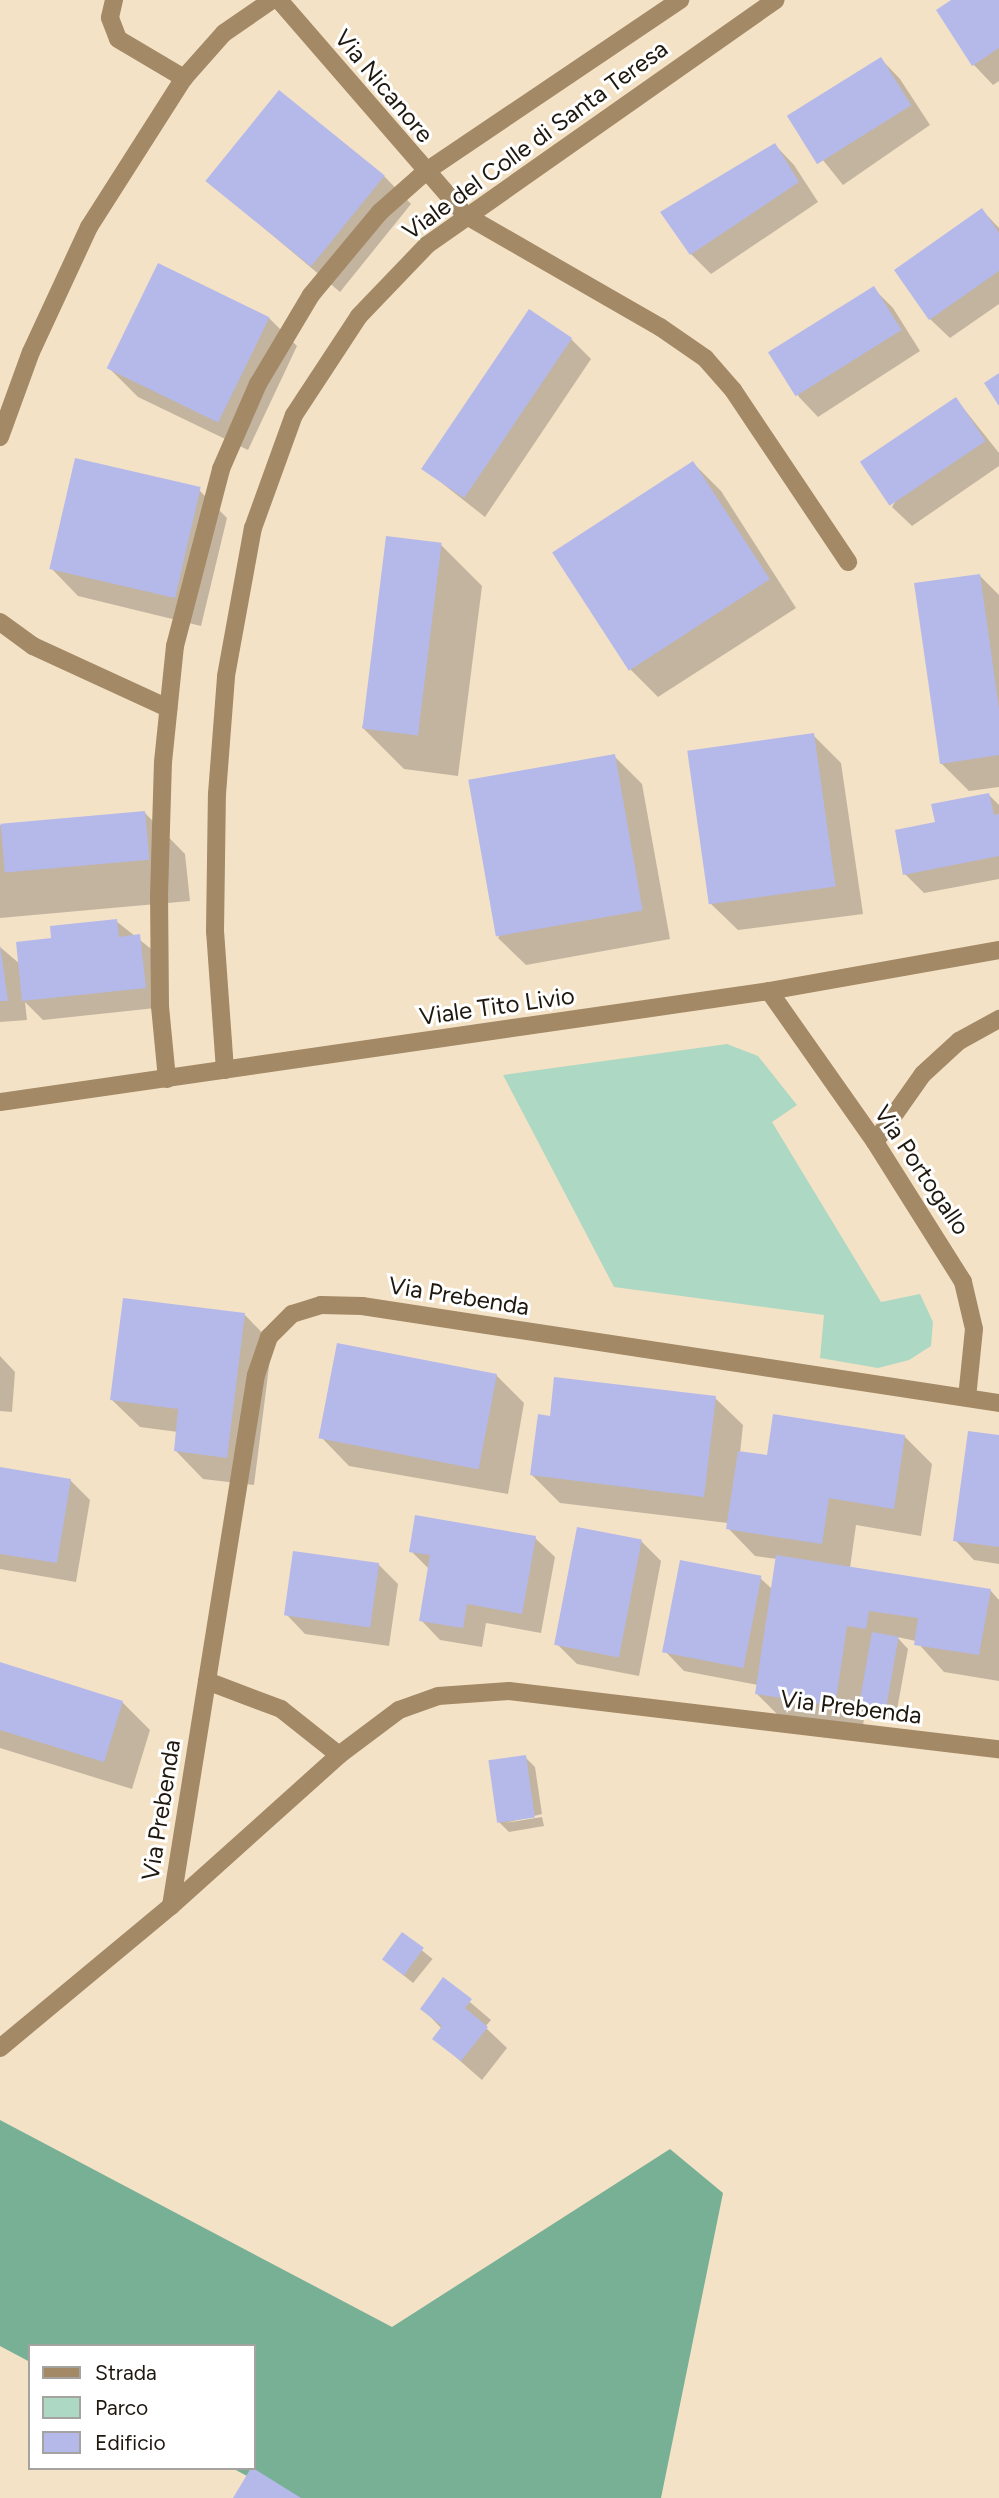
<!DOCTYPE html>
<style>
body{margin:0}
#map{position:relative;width:999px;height:2498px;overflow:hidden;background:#f4e2c7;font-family:Figtree,sans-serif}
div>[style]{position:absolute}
.green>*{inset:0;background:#add8c3}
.forest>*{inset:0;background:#78b096}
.shadow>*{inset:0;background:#0003;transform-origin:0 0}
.building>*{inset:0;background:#b5b9ea;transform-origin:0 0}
.minor>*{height:18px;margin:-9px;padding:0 9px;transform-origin:9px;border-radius:9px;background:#a38966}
span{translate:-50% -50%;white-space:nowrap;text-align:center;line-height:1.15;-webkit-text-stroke:6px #fff;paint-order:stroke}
.street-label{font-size:24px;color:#1e180e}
.legend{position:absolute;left:28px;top:2344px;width:228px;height:126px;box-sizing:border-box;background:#fff;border:2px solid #a5a39f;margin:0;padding:9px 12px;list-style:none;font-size:21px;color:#1e180e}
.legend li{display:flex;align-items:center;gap:14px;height:35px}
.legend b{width:35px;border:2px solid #a5a39f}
</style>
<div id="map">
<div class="green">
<i style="clip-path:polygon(727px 1044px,758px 1056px,797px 1105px,772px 1122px,881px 1302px,920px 1294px,933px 1322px,931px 1346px,909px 1360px,878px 1368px,820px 1358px,824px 1315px,614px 1287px,503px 1075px)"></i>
</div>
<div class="forest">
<i style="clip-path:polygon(0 2120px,392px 2327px,670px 2149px,723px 2193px,661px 2498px,288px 2498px,232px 2468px,254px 2468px,254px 2346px,30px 2346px,30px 2362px,0 2346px)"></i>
</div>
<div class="shadow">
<i style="clip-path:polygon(954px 0,999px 0,999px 81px,993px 85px,974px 65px)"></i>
<i style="clip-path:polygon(881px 59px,900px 79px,930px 125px,843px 185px,794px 124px)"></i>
<i style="clip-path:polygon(775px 145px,794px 165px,818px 202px,711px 274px,691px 254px)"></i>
<i style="clip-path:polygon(384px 176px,411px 204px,340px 292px,208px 181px)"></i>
<i style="clip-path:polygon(982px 210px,999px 228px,999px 304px,950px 338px,930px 319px)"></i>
<i style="clip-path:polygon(159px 265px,269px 318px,297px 346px,248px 450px,138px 397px,110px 369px)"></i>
<i style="clip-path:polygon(873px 288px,893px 308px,920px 351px,818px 417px,799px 397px,771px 353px)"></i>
<i style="clip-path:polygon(571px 339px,591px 359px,485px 517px,424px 469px)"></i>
<i style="clip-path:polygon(956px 399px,999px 453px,999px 466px,912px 526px,892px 507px)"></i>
<i style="clip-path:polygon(693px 463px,721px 491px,796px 608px,658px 697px,630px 669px)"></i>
<i style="clip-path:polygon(199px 490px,227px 518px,201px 626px,78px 596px,51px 568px)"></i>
<i style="clip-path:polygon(441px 545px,482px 586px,458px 776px,404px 769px,362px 727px)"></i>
<i style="clip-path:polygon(980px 576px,999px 595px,999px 787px,969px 791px,941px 763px)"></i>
<i style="clip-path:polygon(813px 735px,841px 763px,863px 914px,738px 930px,710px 903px)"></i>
<i style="clip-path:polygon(614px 756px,642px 784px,670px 939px,526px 965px,498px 938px)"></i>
<i style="clip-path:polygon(989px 795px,999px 805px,999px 879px,924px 893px,905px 874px,937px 823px)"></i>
<i style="clip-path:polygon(144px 812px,185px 854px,190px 901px,0 918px,0 825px)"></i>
<i style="clip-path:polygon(116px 921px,160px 956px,165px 1007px,43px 1020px,25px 1002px,27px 1020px,0 1022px,0 947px,20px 964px,53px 940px)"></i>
<i style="clip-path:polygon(245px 1315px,272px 1343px,254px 1485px,203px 1479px,176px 1451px,178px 1432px,140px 1427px,112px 1400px)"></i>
<i style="clip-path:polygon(0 1356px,15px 1372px,12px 1412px,0 1411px)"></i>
<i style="clip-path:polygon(496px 1375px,524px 1403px,508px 1494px,349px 1466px,322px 1438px)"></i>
<i style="clip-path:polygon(715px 1398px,743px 1425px,740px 1453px,768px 1457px,904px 1436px,932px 1464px,921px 1536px,856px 1525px,850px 1568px,990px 1590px,999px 1600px,999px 1681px,944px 1672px,916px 1641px,897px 1637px,908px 1649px,895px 1721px,865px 1712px,862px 1733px,784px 1721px,756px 1693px,758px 1685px,684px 1671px,665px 1651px,760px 1578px,772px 1589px,777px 1559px,755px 1556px,728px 1528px,728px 1523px,560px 1503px,532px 1475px,551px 1418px)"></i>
<i style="clip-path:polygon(999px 1437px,999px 1564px,974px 1560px,955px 1540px)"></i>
<i style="clip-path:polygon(0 1469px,70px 1480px,90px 1500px,76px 1582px,0 1569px)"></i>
<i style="clip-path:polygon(535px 1538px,555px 1557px,541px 1633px,486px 1623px,482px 1647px,440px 1640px,421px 1620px,429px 1569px,411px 1551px)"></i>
<i style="clip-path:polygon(641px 1541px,661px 1561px,639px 1676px,577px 1664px,557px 1644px)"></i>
<i style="clip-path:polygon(378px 1564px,398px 1584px,389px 1646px,305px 1634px,286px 1614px)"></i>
<i style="clip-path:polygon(0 1664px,122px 1702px,150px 1730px,132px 1789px,0 1748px)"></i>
<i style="clip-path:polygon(525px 1757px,535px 1767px,542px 1814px,505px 1823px,542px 1817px,544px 1826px,509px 1832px,499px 1822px)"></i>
<i style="left:403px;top:1935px;width:38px;height:31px;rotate:39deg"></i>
<i style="clip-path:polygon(444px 1980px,491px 2020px,485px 2027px,507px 2048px,482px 2080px,435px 2039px,442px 2029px,422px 2008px)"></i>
</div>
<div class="building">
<i style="clip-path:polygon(951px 0,999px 0,999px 48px,972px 66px,936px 10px)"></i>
<i style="left:881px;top:57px;width:57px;height:111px;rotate:58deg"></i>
<i style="left:279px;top:90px;width:136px;height:117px;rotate:39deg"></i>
<i style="clip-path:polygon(775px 143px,799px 182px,690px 255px,660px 212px)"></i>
<i style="clip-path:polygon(982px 208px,999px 233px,999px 271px,929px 320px,894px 270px)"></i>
<i style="left:158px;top:263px;width:124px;height:117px;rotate:26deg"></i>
<i style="left:874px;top:286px;width:52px;height:125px;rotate:58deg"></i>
<i style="left:529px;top:309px;width:52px;height:193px;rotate:34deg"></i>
<i style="clip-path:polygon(999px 373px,999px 406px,984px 383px)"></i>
<i style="left:956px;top:397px;width:53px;height:116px;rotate:56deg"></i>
<i style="left:75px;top:458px;width:129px;height:114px;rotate:13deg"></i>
<i style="left:693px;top:461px;width:141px;height:168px;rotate:57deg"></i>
<i style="left:386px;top:536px;width:56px;height:194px;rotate:7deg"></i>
<i style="clip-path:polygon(980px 574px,999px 709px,999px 755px,940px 764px,914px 583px)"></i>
<i style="left:814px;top:733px;width:155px;height:128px;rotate:82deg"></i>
<i style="left:615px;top:754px;width:159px;height:149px;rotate:80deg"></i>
<i style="clip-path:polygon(989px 793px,994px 815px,999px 814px,999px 856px,903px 875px,895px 830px,935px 822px,931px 804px)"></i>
<i style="left:145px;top:811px;width:49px;height:145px;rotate:85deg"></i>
<i style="clip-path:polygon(117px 919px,119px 937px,140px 934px,146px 988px,22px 1001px,16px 942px,51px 938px,50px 926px)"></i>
<i style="clip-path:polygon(0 945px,8px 1001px,0 1001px)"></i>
<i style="clip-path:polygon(123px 1298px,245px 1313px,227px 1458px,174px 1451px,178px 1409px,110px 1400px)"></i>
<i style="left:337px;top:1343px;width:163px;height:97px;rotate:11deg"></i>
<i style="clip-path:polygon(554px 1377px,716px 1396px,704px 1497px,530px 1475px,538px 1414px,550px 1416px)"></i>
<i style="clip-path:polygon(773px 1414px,905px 1435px,894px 1509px,829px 1498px,822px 1544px,726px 1529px,738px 1451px,767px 1455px)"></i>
<i style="clip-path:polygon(968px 1431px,999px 1435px,999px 1547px,953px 1541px)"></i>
<i style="clip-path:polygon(0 1467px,71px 1479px,57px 1563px,0 1554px)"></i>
<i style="clip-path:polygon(415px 1515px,536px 1536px,522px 1614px,467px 1604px,463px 1628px,419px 1621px,430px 1555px,409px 1552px)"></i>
<i style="left:577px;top:1527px;width:66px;height:120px;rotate:11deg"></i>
<i style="left:293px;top:1551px;width:87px;height:65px;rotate:8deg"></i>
<i style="clip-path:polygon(776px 1555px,991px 1589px,979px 1655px,914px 1645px,918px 1618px,869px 1611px,866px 1629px,847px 1626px,835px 1706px,755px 1694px)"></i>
<i style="left:680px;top:1560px;width:83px;height:94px;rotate:11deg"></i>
<i style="left:872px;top:1632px;width:27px;height:77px;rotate:10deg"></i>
<i style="clip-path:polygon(0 1662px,123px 1701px,104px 1762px,0 1730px)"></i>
<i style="left:526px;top:1755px;width:63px;height:38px;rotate:82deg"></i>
<i style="left:402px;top:1932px;width:27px;height:34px;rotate:36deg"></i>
<i style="clip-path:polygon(443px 1977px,472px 1999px,465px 2008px,488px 2027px,461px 2061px,432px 2039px,442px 2026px,420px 2009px)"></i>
<i style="clip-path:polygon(251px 2468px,253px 2468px,301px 2498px,233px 2498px)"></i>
</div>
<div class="minor">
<i style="left:114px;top:0;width:18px;rotate:103deg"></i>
<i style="left:110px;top:18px;width:22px;rotate:69deg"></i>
<i style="left:118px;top:39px;width:77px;rotate:30.6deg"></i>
<i style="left:184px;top:78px;width:60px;rotate:-48.4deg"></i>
<i style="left:224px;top:33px;width:58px;rotate:-34.5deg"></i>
<i style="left:279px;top:0;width:284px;rotate:49.1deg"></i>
<i style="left:465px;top:215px;width:225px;rotate:29.9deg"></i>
<i style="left:660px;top:327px;width:55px;rotate:34.6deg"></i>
<i style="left:705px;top:358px;width:43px;rotate:48.8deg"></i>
<i style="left:733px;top:390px;width:207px;rotate:56.2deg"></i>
<i style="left:0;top:437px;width:90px;rotate:-70deg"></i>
<i style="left:31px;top:352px;width:138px;rotate:-65.1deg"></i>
<i style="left:89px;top:227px;width:177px;rotate:-57.5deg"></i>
<i style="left:0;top:622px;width:41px;rotate:36deg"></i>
<i style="left:33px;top:646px;width:149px;rotate:24.7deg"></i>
<i style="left:769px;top:991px;width:184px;rotate:54.9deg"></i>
<i style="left:875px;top:1142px;width:165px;rotate:57.8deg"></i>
<i style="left:963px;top:1282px;width:48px;rotate:76.8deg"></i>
<i style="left:974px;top:1329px;width:69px;rotate:95.8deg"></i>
<i style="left:225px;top:1070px;width:138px;rotate:-94.1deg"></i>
<i style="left:215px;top:932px;width:138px;rotate:-89.2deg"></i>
<i style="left:217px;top:794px;width:118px;rotate:-85.6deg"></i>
<i style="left:226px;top:676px;width:150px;rotate:-79.7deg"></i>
<i style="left:253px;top:528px;width:120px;rotate:-70.1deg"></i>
<i style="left:294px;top:415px;width:118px;rotate:-56.7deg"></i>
<i style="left:359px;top:316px;width:98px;rotate:-46.2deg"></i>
<i style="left:427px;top:245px;width:426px;rotate:-35.1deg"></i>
<i style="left:167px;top:1079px;width:73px;rotate:-95.5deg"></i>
<i style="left:160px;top:1006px;width:110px;rotate:-90.5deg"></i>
<i style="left:159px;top:896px;width:134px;rotate:-88.3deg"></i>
<i style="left:163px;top:762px;width:117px;rotate:-84.1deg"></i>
<i style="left:175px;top:646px;width:183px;rotate:-75.4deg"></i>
<i style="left:221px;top:469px;width:93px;rotate:-66.5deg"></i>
<i style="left:258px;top:384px;width:104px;rotate:-59.2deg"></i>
<i style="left:311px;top:295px;width:108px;rotate:-50.3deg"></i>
<i style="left:380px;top:212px;width:60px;rotate:-41.6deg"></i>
<i style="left:425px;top:172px;width:308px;rotate:-34deg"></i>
<i style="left:0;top:1102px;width:777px;rotate:-8.21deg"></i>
<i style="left:769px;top:991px;width:234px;rotate:-10.1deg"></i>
<i style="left:875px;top:1142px;width:83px;rotate:-54.8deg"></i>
<i style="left:923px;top:1074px;width:49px;rotate:-42.5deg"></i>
<i style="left:959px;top:1041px;width:46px;rotate:-28.8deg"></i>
<i style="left:207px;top:1681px;width:79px;rotate:20.7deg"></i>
<i style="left:281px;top:1709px;width:74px;rotate:38.4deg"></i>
<i style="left:171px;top:1906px;width:538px;rotate:-80.91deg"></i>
<i style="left:256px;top:1375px;width:40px;rotate:-71.1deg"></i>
<i style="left:269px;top:1337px;width:33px;rotate:-45deg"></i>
<i style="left:292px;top:1314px;width:30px;rotate:-17deg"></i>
<i style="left:321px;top:1305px;width:41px;rotate:1.4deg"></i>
<i style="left:362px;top:1306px;width:644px;rotate:8.66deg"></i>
<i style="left:0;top:2048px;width:222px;rotate:-39.7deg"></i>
<i style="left:171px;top:1906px;width:226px;rotate:-41.9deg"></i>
<i style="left:339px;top:1755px;width:75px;rotate:-36.9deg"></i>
<i style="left:399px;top:1710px;width:41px;rotate:-19.7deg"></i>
<i style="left:438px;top:1696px;width:71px;rotate:-4deg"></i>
<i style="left:509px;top:1691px;width:493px;rotate:6.8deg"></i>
</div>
<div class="street-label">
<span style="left:384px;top:86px;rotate:50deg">Via Nicanore</span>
<span style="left:535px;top:140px;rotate:-36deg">Viale del Colle di Santa Teresa</span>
<span style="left:497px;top:1006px;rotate:-8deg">Viale Tito Livio</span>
<span style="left:922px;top:1170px;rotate:56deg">Via Portogallo</span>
<span style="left:459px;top:1296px;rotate:9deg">Via Prebenda</span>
<span style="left:851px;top:1707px;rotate:7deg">Via Prebenda</span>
<span style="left:161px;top:1810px;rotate:-81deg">Via Prebenda</span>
</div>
<ul class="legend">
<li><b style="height:9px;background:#a38966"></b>Strada</li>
<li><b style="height:19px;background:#add8c3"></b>Parco</li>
<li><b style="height:19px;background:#b5b9ea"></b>Edificio</li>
</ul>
</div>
